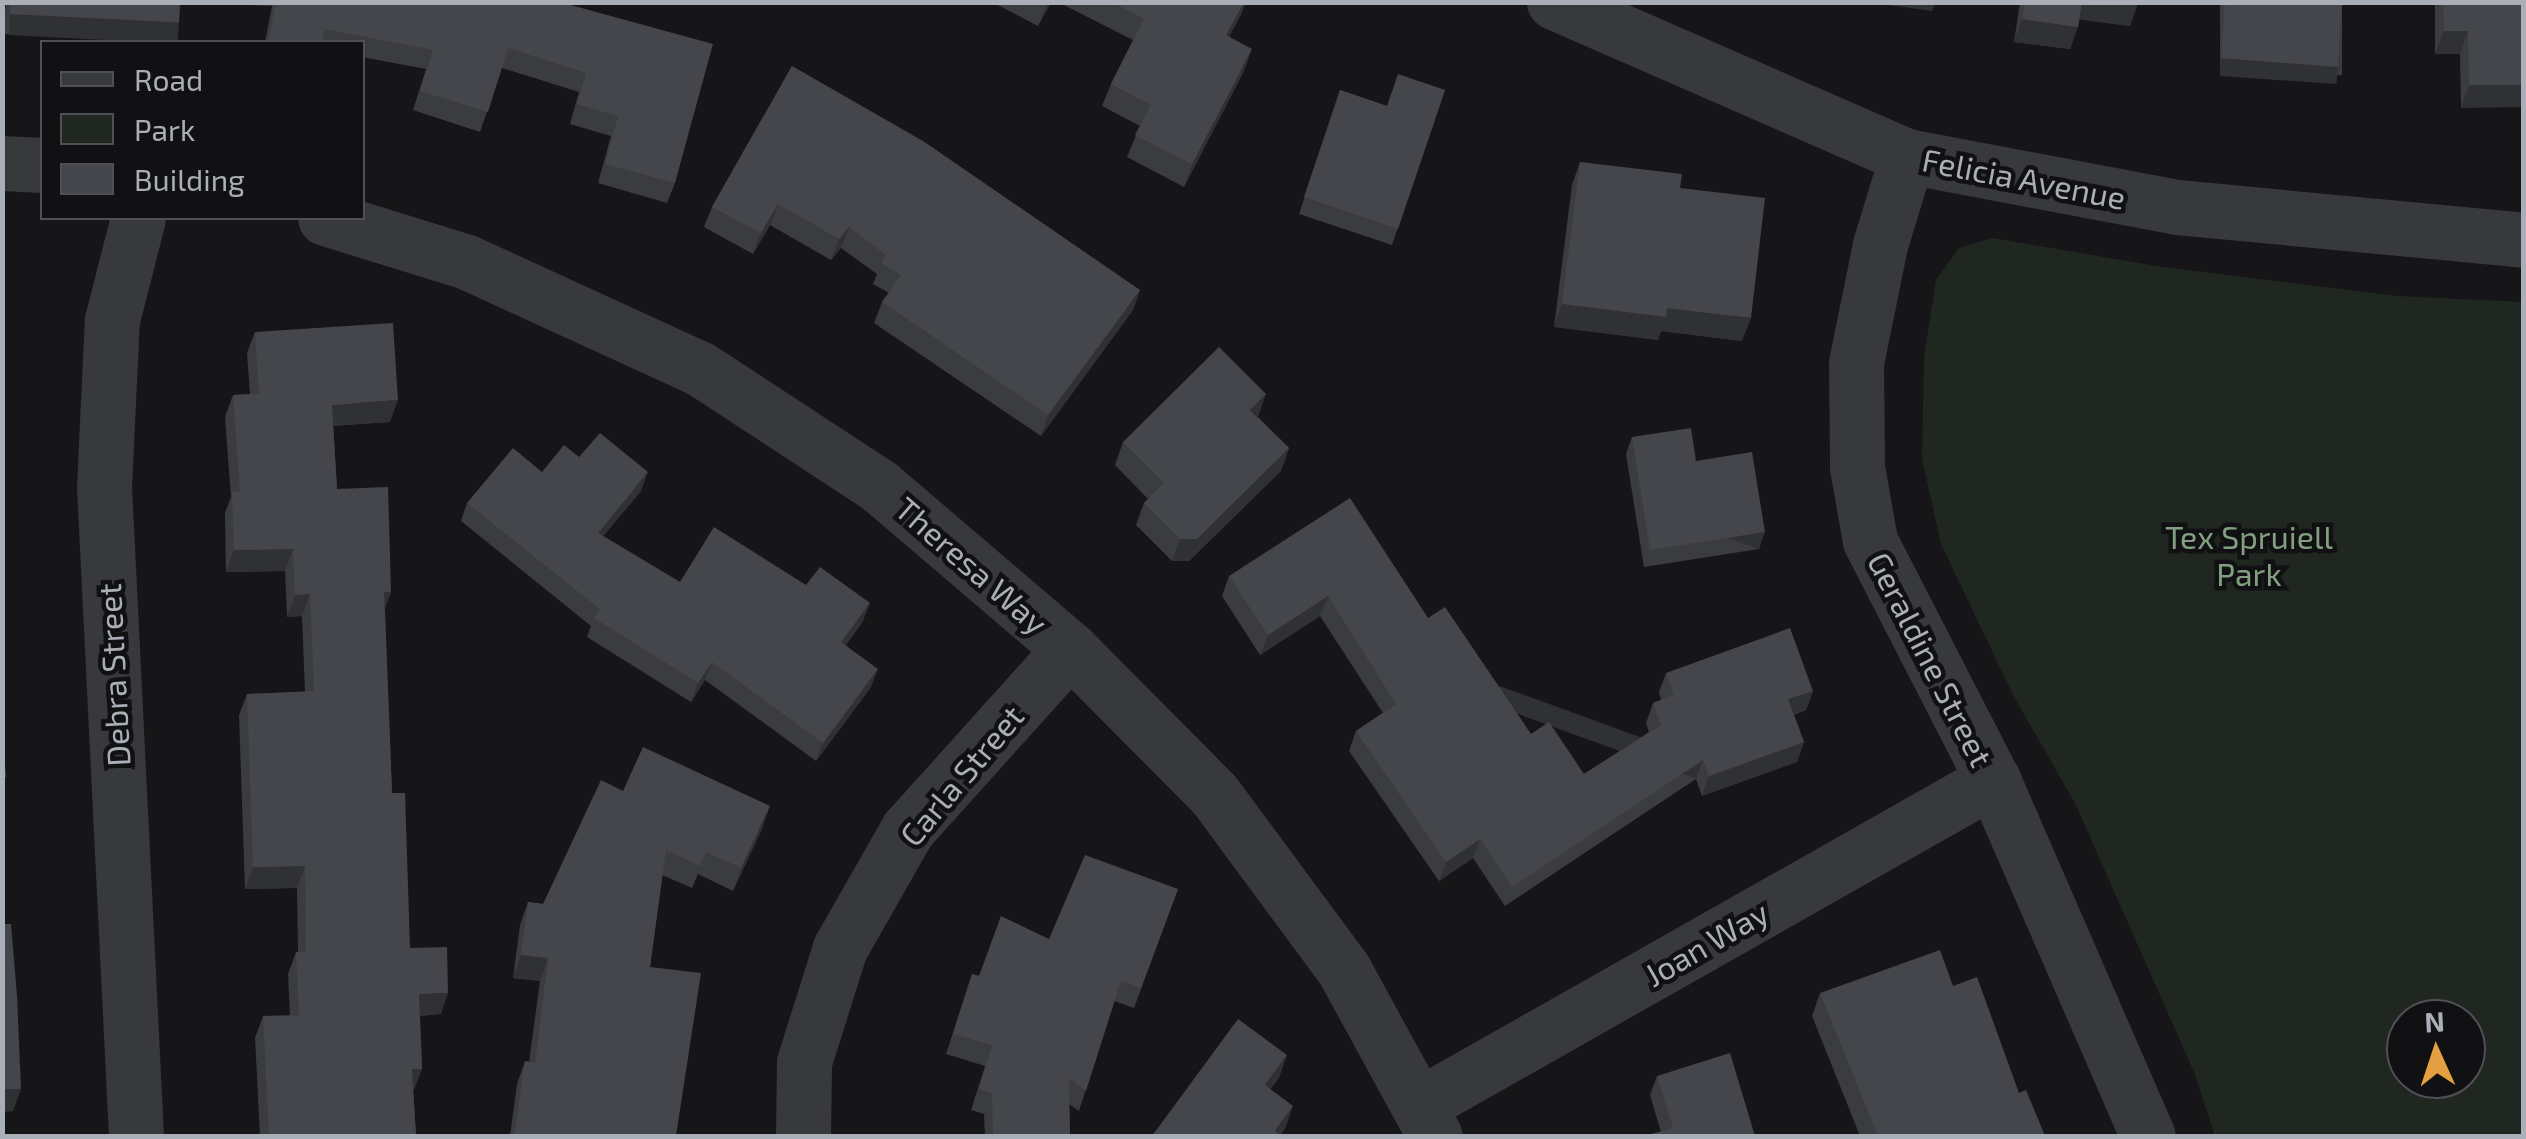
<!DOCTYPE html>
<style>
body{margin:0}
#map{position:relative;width:2526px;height:1139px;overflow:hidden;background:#161618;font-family:"Exo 2",sans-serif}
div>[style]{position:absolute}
.green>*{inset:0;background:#202721}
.minor>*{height:55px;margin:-27.5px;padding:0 27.5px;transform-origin:27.5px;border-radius:27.5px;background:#37393c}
.wall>*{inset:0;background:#3b3c40;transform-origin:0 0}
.shaded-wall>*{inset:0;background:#303134;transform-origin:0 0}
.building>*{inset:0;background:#45464b}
span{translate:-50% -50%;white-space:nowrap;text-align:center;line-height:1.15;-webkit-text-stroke:9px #111113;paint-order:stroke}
.street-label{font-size:32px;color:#a9aeb7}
.park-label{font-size:32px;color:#82a081}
.frame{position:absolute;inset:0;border:5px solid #a9aeb7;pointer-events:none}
.legend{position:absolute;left:40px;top:40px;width:325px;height:180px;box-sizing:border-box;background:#111113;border:2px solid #4e5055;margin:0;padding:12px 18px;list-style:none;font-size:30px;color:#a9aeb7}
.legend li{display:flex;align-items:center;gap:20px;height:50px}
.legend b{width:50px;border:2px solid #4e5055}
.north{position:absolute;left:2386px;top:999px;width:100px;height:100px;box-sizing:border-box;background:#111113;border:2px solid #4e5055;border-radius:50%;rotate:357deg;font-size:28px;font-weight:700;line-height:40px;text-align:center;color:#a9aeb7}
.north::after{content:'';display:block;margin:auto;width:35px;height:45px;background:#e4a041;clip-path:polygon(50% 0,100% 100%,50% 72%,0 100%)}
</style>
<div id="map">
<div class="green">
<i style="clip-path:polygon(evenodd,1992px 238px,2163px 267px,2398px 296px,2523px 302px,2523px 1136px,2215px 1136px,2194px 1072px,2075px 803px,2013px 695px,1941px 544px,1922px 459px,1924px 357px,1936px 280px,1959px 248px,1992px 238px,2406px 1019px,2466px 1019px,2466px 1079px,2406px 1079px,2406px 1019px)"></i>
</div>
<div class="minor">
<i style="left:1554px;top:2px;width:385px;rotate:23.6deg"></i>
<i style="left:1907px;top:156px;width:275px;rotate:10.7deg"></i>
<i style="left:2177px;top:207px;width:349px;rotate:5.4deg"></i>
<i style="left:1907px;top:156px;width:93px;rotate:106.9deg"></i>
<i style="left:1880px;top:245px;width:120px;rotate:101.5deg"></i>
<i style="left:1856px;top:363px;width:104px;rotate:89.4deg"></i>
<i style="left:1857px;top:467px;width:75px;rotate:80deg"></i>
<i style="left:1870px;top:541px;width:269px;rotate:62.8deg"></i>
<i style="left:1993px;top:780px;width:388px;rotate:66.5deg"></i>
<i style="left:2px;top:163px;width:40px;rotate:2.9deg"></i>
<i style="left:325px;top:218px;width:149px;rotate:17.2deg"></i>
<i style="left:467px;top:262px;width:255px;rotate:24.6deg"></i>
<i style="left:699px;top:368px;width:214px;rotate:33.2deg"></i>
<i style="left:878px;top:485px;width:253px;rotate:40.5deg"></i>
<i style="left:1070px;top:649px;width:204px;rotate:45.2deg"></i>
<i style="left:1214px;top:794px;width:219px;rotate:53.5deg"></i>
<i style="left:1344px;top:970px;width:189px;rotate:61.3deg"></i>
<i style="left:1419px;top:1105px;width:660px;rotate:-29.52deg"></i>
<i style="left:136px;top:1136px;width:650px;rotate:-92.82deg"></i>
<i style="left:104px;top:487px;width:167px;rotate:-87.3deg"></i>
<i style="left:112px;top:320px;width:105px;rotate:-75.7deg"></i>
<i style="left:803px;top:1136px;width:74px;rotate:-89.2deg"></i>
<i style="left:804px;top:1062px;width:120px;rotate:-72.5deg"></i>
<i style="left:840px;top:948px;width:137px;rotate:-60.3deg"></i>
<i style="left:908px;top:829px;width:242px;rotate:-48deg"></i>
</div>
<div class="wall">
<i style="clip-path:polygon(6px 2px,180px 2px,179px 22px,172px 42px,3px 34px)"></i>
<i style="clip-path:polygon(197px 2px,568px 2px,567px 4px,675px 183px,667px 203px,598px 183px,611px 136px,570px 124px,579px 92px,502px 68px,480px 132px,413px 110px,426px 69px,362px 57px,362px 42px,265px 42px,272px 6px)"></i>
<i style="clip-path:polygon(992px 2px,1051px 2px,1038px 26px)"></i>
<i style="clip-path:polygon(1058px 2px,1246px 2px,1229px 37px,1244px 71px,1184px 187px,1127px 157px,1140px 126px,1102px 106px,1111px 84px,1133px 40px)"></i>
<i style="clip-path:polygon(2020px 2px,2138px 2px,2130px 26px,2080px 19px,2070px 49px,2014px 42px)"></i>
<i style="left:2220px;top:2px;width:122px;height:73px"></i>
<i style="clip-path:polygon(2435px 2px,2524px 2px,2461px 108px,2460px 54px,2435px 54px)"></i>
<i style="clip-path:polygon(792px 66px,1140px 290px,1133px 310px,1041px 436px,874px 323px,882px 302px,889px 293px,873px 284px,877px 274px,841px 248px,831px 260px,770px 225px,753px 254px,704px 227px,712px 207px)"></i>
<i style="clip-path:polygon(1340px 90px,1387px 106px,1445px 90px,1392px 245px,1299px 214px)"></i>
<i style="clip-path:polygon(1580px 162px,1680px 188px,1742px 341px,1661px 331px,1658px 340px,1554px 327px,1572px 185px)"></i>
<i style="clip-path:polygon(255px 332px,390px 422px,333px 426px,337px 489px,391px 592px,385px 608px,392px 793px,410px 948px,441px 1014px,420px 1016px,422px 1069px,413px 1090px,416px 1136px,260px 1136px,255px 1038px,263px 1016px,290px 1016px,288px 974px,296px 952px,298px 952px,297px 888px,245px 889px,239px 715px,247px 694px,305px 692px,302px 616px,287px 617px,285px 571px,226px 572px,225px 513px,231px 497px,225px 417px,233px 395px,250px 394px,247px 353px)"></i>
<i style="clip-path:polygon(1258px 417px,1289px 448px,1281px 471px,1189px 561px,1172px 561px,1136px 525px,1144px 503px,1148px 499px,1115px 465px,1123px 442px)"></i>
<i style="clip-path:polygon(1632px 437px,1696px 461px,1759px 549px,1644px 567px,1626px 454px)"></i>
<i style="clip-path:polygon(579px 457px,641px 491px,603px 536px,680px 582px,863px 621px,846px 645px,871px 687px,816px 761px,705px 680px,691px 702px,587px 637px,591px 626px,461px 521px,467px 503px)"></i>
<i style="clip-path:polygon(1229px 576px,1428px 618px,1531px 734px,1584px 774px,1649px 732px,1646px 723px,1653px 703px,1661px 700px,1659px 692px,1666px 673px,1813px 691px,1806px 710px,1794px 715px,1804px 742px,1797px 762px,1702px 796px,1696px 779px,1505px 906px,1473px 858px,1439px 881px,1349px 751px,1356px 731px,1383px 713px,1320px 616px,1260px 655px,1222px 596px)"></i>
<i style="clip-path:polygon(623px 791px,762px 829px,733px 891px,698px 874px,692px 888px,662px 875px,650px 967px,676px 1136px,510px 1136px,517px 1084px,525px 1061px,529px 1062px,540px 981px,513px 978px,520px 925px,528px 902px,543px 904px)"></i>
<i style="clip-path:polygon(1178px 889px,1134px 1008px,1114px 1001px,1079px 1111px,1069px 1104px,1070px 1136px,985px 1136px,984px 1114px,971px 1110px,985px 1066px,946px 1054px,972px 974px,979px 976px,1049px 939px)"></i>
<i style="clip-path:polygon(1953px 986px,2045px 1136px,1860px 1136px,1812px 1016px,1820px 993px)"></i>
<i style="clip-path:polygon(1657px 1076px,1755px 1136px,1661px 1132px,1650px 1095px)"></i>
</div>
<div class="shaded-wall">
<i style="clip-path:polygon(197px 2px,273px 2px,272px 6px)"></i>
<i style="clip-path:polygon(1047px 2px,1051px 2px,1038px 26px,1047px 4px)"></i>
<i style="clip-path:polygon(1244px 2px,1246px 2px,1242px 13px,1218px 58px,1226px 35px)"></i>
<i style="clip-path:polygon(1867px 2px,1936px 2px,1932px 11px)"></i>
<i style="clip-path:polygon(2081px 2px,2133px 2px,2138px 3px,2130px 26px,2075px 19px)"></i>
<i style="left:10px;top:14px;width:169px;height:21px;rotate:3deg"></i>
<i style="clip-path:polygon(2022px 19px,2078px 27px,2070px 49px,2014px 42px)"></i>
<i style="clip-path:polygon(2444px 31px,2468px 31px,2460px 54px,2435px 54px)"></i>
<i style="clip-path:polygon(1252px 49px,1244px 71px,1184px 187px,1192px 164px)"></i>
<i style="left:2221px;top:58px;width:117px;height:18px;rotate:4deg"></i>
<i style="clip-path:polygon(2469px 85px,2524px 85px,2524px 107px,2461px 108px)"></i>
<i style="clip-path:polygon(778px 204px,770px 225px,753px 254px,761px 233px)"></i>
<i style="clip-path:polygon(849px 227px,841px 248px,831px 260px,839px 239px)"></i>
<i style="clip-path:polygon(1140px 290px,1133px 310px,1041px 436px,1048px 415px)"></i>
<i style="clip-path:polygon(1562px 304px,1667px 308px,1751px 318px,1742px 341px,1661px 331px,1658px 340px,1554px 327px)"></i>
<i style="clip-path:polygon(1266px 394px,1258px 417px,1250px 410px)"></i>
<i style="clip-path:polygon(398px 400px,390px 422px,324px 426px,332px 405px)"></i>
<i style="clip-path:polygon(1289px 448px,1281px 471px,1189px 561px,1172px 561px,1180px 539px)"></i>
<i style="clip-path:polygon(648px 472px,641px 491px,591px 551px,598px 533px)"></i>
<i style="left:1765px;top:532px;width:18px;height:116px;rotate:109deg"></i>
<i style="clip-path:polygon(293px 549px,285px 571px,226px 572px,234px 550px)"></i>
<i style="clip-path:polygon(384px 592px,391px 592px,383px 613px)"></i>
<i style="clip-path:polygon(310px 594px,302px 616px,287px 617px,295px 595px)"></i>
<i style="clip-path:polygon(1328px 596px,1320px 616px,1260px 655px,1268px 635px)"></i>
<i style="clip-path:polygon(870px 603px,863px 621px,834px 660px,841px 642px)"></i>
<i style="clip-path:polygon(712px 662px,705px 680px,691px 702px,698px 683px)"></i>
<i style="clip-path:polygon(878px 669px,871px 687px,816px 761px,823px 743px)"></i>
<i style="clip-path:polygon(1813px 691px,1806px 710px,1781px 719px,1788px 699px)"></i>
<i style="clip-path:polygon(1804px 742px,1797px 762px,1702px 796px,1709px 776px)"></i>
<i style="left:1703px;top:760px;width:20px;height:229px;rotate:110deg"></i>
<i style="clip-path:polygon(770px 806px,762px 829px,733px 891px,741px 868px)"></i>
<i style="clip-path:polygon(1480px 839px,1473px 858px,1439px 881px,1446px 862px)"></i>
<i style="clip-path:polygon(305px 866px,297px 888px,245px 889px,253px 867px)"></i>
<i style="clip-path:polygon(521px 955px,548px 958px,540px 981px,513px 978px)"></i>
<i style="clip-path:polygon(448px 993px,441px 1014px,411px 1016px,419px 994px)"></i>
<i style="clip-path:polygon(1287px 1055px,1279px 1078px,1256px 1108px,1265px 1085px)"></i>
<i style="clip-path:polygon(412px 1069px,422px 1069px,414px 1090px,404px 1091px)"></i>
<i style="clip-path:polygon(21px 1089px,13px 1111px,2px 1112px,2px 1090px)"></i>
<i style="clip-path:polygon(1293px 1106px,1285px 1129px,1280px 1136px,1275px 1131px)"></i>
</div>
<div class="building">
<i style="clip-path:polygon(11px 2px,180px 2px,179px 22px,10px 14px)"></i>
<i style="clip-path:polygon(276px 2px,568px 2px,567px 4px,713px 44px,675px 183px,605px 164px,618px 116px,577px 104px,586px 73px,508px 48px,488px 112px,420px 91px,433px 50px,325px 29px,322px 42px,268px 42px)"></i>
<i style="clip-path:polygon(1112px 2px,1244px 2px,1226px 35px,1252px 49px,1192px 164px,1135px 135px,1151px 105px,1111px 84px,1144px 19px)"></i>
<i style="clip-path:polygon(2025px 2px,2082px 2px,2078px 27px,2022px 19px)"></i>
<i style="clip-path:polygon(2225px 2px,2342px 2px,2338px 67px,2221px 58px)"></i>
<i style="clip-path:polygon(2443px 2px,2524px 2px,2524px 85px,2469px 85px,2468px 31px,2444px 31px)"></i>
<i style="clip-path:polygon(792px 66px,923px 141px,1140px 290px,1048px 415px,882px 302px,901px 275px,881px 263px,886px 255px,849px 227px,839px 239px,778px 204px,761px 233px,712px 207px)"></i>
<i style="clip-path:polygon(1398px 74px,1445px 90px,1398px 229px,1304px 197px,1340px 90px,1387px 106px)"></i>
<i style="clip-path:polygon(1580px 162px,1682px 174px,1680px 188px,1765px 198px,1751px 318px,1667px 308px,1666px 317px,1562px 304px)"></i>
<i style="clip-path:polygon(393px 323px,398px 400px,332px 405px,337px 489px,388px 487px,391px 592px,384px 592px,392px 793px,405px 793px,410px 948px,447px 947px,448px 993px,419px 994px,422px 1069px,412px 1069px,416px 1136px,269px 1136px,263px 1016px,299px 1015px,296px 952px,306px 952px,305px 866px,253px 867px,247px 694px,314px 691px,310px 594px,295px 595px,293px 549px,234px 550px,232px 492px,240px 491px,233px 395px,259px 394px,255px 332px)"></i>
<i style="clip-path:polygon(1219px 347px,1266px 394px,1250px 410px,1289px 448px,1197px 539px,1180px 539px,1144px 503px,1164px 483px,1123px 442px)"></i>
<i style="clip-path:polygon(1691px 428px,1696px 461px,1752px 452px,1765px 532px,1650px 550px,1632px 437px)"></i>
<i style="clip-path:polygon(600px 433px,648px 472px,598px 533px,680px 582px,714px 527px,806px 585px,820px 567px,870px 603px,841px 642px,878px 669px,823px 743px,712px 662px,698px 683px,594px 618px,600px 609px,467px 503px,513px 448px,542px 472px,564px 445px,579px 457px)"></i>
<i style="clip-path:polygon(1350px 498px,1428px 618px,1445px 607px,1531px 734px,1549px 722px,1584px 774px,1661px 725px,1653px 703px,1674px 695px,1666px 673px,1790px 628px,1813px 691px,1788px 699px,1804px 742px,1709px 776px,1703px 760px,1512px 887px,1480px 839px,1446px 862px,1356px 731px,1396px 704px,1328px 596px,1268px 635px,1229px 576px)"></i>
<i style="clip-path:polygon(2px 724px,6px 777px,2px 777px)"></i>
<i style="clip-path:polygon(643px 747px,770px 806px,741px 868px,706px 852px,700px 866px,666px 850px,650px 967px,701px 973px,676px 1136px,514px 1136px,525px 1061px,535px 1063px,548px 958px,521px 955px,528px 902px,543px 904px,601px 780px,623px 791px)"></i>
<i style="clip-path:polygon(1085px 855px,1178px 889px,1141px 988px,1121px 981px,1086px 1091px,1069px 1078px,1070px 1136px,993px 1136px,992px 1093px,979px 1089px,992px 1045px,953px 1034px,972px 974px,979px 976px,1001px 916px,1049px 939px)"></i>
<i style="clip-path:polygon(2px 924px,11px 924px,17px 996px,21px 1089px,2px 1090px)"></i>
<i style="clip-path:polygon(1940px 950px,1953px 986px,1977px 977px,2019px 1093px,2026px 1090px,2045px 1136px,1878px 1136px,1820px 993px)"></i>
<i style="clip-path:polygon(1238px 1019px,1287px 1055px,1265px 1085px,1293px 1106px,1275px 1131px,1282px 1136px,1152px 1136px)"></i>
<i style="clip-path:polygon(1730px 1053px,1755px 1136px,1644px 1136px,1673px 1128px,1657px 1076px)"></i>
</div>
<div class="street-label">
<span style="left:2024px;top:178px;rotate:11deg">Felicia Avenue</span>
<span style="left:972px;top:565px;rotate:41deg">Theresa Way</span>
<span style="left:1931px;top:659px;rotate:63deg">Geraldine Street</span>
<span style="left:113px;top:675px;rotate:-93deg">Debra Street</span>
<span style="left:961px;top:775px;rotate:-50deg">Carla Street</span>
<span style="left:1706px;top:943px;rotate:-30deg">Joan Way</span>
</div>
<div class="park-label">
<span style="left:2249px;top:555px">Tex Spruiell<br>Park</span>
</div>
<div class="frame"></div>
<ul class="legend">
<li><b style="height:12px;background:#37393c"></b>Road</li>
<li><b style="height:28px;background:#202721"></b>Park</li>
<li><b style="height:28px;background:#45464b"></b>Building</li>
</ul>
<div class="north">N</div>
</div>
